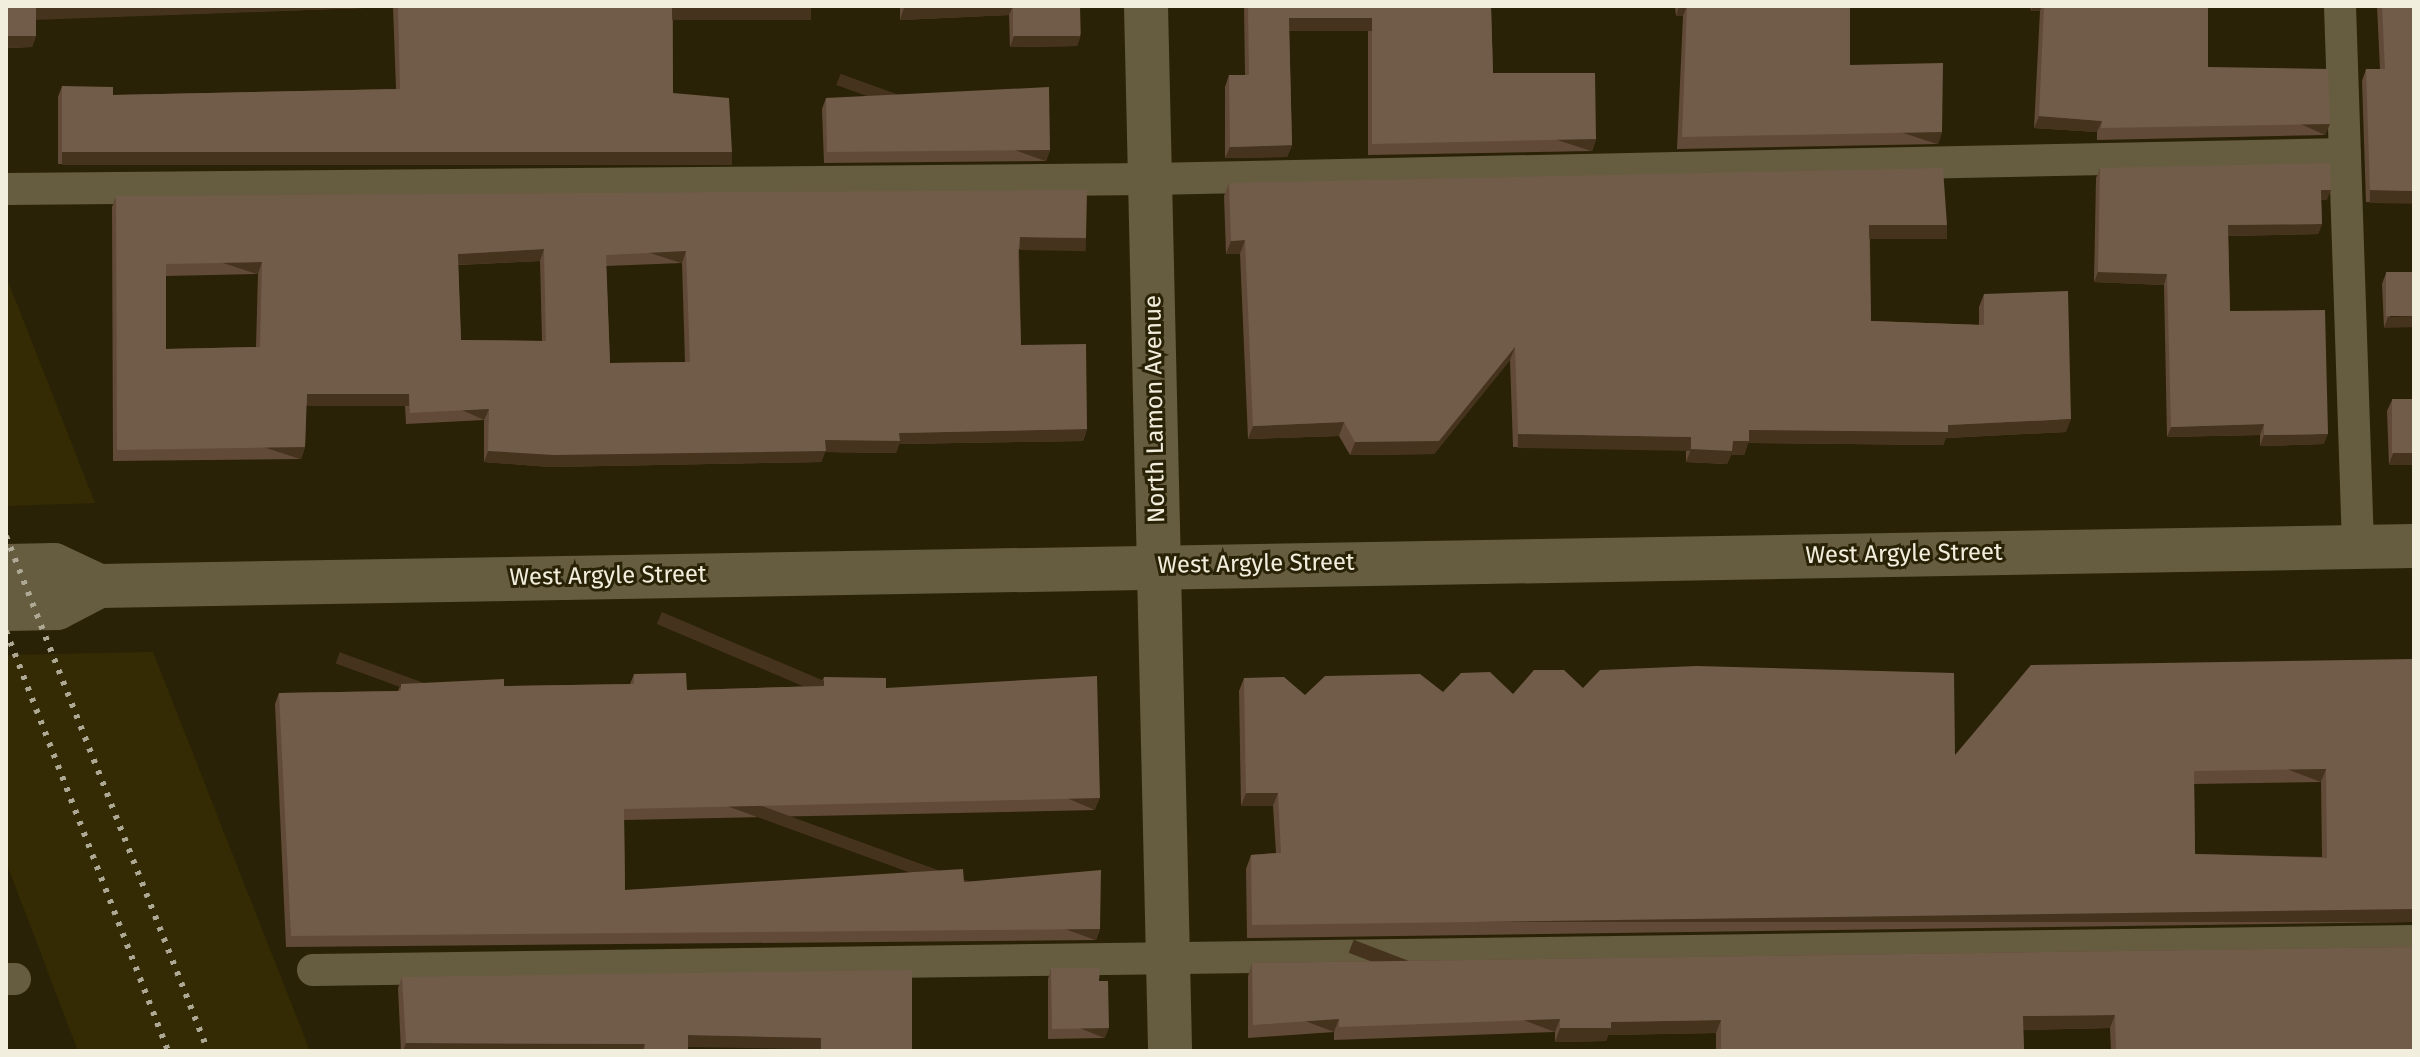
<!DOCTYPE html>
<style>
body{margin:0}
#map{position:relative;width:2420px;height:1057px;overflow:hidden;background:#2a2206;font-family:"Fira Sans",sans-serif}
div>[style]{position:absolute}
.built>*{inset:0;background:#342b04}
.service>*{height:32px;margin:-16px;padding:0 16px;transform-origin:16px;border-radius:16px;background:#665d40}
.minor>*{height:44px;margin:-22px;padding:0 22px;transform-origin:22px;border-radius:22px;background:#665d40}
.rail>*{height:6px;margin-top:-3px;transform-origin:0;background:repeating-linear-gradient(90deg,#aea994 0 4px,transparent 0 12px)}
.wall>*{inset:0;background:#624a38}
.shaded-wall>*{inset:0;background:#45331d;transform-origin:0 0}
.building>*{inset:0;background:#715c4a;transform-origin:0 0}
span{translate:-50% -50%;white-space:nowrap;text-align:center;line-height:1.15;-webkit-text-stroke:6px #2a2206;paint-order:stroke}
.street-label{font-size:24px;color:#f2eedd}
.frame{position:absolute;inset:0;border:8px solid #f2eedd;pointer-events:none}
</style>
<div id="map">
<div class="built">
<i style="clip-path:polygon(6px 276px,95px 503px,6px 506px)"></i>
<i style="clip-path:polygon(153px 652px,310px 1051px,78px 1051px,6px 862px,6px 655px)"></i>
</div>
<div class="service">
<i style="left:2340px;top:6px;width:541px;rotate:88.09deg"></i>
<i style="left:6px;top:189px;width:1144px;rotate:-0.5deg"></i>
<i style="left:1150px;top:179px;width:1195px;rotate:-1.2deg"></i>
<i style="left:313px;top:970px;width:2101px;rotate:-0.79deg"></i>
<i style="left:6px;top:979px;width:9px"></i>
</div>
<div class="minor">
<i style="left:1146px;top:6px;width:1045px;rotate:88.68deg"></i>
<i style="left:6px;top:566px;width:48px;rotate:-1.2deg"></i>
<i style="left:54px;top:565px;width:50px;rotate:25deg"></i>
<i style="left:6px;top:609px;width:51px;rotate:-1.1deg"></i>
<i style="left:57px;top:608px;width:47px;rotate:-27.6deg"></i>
<i style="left:99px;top:586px;width:2315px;rotate:-0.99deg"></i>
</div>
<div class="rail">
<i style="left:6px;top:536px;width:553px;rotate:68.58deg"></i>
<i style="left:6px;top:631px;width:450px;rotate:68.9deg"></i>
</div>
<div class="wall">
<i style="clip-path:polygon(6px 6px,811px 6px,811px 7px,806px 19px,673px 19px,673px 93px,732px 152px,728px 164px,58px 164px,58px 97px,62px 86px,113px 95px,396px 89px,393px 7px,36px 19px,36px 36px,32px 47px,6px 48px)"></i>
<i style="clip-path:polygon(900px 6px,1080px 6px,1081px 34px,1077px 46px,1010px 47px,1009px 15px,900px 20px)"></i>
<i style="clip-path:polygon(1244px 6px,1491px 6px,1493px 73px,1596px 139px,1592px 151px,1368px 155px,1368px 30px,1289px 30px,1292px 145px,1287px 157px,1225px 158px,1225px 87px,1229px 75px,1245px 75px)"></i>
<i style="clip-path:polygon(1675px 6px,1850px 6px,1850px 65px,1942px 132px,1938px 144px,1677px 149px,1683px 16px,1676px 16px)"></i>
<i style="clip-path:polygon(2030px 6px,2208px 6px,2208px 67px,2330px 124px,2325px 135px,2097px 140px,2097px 132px,2034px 128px,2040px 11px,2031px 11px)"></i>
<i style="clip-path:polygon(2377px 6px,2414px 6px,2414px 203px,2366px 202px,2362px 81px,2366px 69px,2380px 69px)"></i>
<i style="clip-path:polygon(826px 98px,1050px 150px,1046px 161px,824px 163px,822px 109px)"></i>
<i style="clip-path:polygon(2100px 168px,2327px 200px,2321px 200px,2322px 224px,2318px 234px,2228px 236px,2230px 311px,2324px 444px,2260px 446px,2260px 435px,2167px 437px,2164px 285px,2094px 282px,2096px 178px)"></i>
<i style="clip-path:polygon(1229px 183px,1947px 225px,1942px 238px,1870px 238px,1871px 321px,1979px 325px,1979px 307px,1984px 294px,2066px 432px,1946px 438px,1943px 445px,1748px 443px,1744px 455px,1731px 455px,1727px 464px,1686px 462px,1686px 450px,1513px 447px,1510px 360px,1434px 454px,1350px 455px,1339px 436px,1248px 439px,1240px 254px,1226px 254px,1224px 196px)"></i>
<i style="clip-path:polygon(evenodd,116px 196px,1086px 238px,1082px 250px,1019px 249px,1021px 345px,1087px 429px,1083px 441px,899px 444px,896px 453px,825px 452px,821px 462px,550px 467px,484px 462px,484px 420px,406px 424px,405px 405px,306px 405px,305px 447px,301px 459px,113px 461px,112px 207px,116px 196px,540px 261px,542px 341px,461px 340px,458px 265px,540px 261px,116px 196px,682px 263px,685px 362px,610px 363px,606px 266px,682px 263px,116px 196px,258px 274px,256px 347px,166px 349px,166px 276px,258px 274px)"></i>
<i style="clip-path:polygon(2414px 272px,2384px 328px,2382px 284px,2386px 273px)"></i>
<i style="clip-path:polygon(2414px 399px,2389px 465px,2387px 411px,2392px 400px)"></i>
<i style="clip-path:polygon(evenodd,2414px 659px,2414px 922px,1247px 938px,1246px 869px,1251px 855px,1276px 853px,1273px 806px,1241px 806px,1239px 691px,1244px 678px,1305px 695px,1443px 692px,1513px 694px,1583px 688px,1955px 755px,2414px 659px,2321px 782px,2322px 857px,2195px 854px,2194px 784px,2321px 782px)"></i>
<i style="clip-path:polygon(634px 674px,687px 690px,820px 686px,824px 677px,886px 688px,1095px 810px,624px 820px,625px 890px,964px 882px,1100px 929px,1096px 940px,286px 947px,275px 704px,279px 693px,398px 691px,401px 684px,504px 686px,630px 684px)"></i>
<i style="clip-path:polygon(2414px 947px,2414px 1051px,2111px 1051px,2110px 1028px,2023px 1030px,2024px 1051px,1716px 1051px,1716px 1033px,1608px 1035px,1606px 1041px,1555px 1042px,1555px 1032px,1334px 1040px,1334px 1032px,1248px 1038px,1248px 976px,1252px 963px)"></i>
<i style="clip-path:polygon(1051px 968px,1099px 981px,1105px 1038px,1048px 1039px,1048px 979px)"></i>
<i style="clip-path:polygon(402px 977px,912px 1051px,817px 1051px,817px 1049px,688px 1046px,688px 1051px,401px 1051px,398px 988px)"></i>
</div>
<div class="shaded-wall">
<i style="clip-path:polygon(90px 6px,394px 6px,393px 7px,32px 20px,36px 8px)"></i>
<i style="clip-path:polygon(952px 6px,1013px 6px,1009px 15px,900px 20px,904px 8px)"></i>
<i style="clip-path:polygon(1679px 6px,1687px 6px,1683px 16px,1676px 16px)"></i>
<i style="clip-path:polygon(2032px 6px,2042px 6px,2040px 11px,2031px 11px)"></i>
<i style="left:672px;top:7px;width:139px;height:13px"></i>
<i style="left:1289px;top:18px;width:83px;height:13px"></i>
<i style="clip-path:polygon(1081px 34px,1077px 46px,1010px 47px,1014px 36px)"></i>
<i style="clip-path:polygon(6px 36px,36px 36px,32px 47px,6px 48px)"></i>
<i style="clip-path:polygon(2039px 116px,2102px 121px,2097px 132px,2034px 128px)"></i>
<i style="left:2330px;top:124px;width:12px;height:229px;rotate:114deg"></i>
<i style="left:1942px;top:132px;width:13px;height:260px;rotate:108deg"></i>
<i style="left:1596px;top:139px;width:13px;height:224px;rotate:108deg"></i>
<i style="clip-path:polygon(1292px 145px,1287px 157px,1225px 158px,1230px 147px)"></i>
<i style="left:1050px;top:150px;width:12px;height:223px;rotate:110deg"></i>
<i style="left:62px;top:152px;width:670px;height:13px"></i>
<i style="clip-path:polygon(2321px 190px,2331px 190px,2327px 200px,2317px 200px)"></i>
<i style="left:2370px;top:190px;width:44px;height:13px;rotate:1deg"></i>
<i style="clip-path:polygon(2322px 224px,2318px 234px,2224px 236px,2228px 225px)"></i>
<i style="left:1869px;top:225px;width:78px;height:14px"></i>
<i style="left:1020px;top:237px;width:66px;height:13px;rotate:1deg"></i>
<i style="clip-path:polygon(1245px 240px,1240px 254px,1226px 254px,1231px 241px)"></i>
<i style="clip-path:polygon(544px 249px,540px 261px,454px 265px,458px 254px)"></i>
<i style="left:686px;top:251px;width:13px;height:80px;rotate:108deg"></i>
<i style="left:262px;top:262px;width:13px;height:96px;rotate:108deg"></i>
<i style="clip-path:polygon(2098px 272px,2167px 274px,2164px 285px,2094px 282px)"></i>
<i style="clip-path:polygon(2414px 316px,2414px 327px,2384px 328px,2388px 317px)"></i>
<i style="clip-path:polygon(1515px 347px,1510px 360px,1434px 454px,1350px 455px,1355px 442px)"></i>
<i style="left:307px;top:394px;width:102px;height:12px"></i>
<i style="left:489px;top:409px;width:12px;height:79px;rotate:114deg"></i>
<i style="clip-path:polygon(2071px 419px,2066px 432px,1946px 438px,1943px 445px,1748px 443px,1744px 455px,1731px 455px,1727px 464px,1686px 462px,1691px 449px,1733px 441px,1749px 430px,1948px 425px)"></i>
<i style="clip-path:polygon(1344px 422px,1339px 436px,1248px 439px,1253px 426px)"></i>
<i style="clip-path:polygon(2264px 424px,2260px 435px,2167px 437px,2171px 427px)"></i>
<i style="clip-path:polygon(1087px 429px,1083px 441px,899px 444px,896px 453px,825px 452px,821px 462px,550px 467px,484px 462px,488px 451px,825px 440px,899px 433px)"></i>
<i style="left:1518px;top:434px;width:173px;height:14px;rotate:1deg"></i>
<i style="clip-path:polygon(2328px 434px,2324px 444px,2260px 446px,2264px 435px)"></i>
<i style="left:305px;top:447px;width:13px;height:188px;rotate:108deg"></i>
<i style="clip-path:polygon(2394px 453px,2414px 453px,2414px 465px,2389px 465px)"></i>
<i style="left:2326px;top:769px;width:14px;height:132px;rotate:111deg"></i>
<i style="clip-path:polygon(1246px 793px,1278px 793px,1273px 806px,1241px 806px)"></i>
<i style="left:1100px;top:798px;width:13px;height:476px;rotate:113deg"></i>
<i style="left:2414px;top:909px;width:13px;height:1162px;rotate:90deg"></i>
<i style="left:1100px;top:929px;width:12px;height:809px;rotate:110deg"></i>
<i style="clip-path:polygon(2115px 1015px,2110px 1028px,2018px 1030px,2023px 1016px)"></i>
<i style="left:1339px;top:1019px;width:14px;height:86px;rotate:111deg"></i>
<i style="left:1560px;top:1019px;width:14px;height:221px;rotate:111deg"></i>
<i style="clip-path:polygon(1721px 1020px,1716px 1033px,1608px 1035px,1606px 1041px,1555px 1042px,1560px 1028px,1611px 1022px)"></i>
<i style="left:1109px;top:1028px;width:11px;height:57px;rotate:112deg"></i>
<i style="left:688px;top:1035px;width:133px;height:12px;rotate:1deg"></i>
<i style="clip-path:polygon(406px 1043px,645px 1044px,642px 1051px,403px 1051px)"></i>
</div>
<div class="building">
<i style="clip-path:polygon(6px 6px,90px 6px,36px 8px,36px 36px,6px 36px)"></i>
<i style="clip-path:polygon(398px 6px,811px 6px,811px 7px,672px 7px,673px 93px,729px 98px,732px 152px,62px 152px,62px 86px,113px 87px,113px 95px,400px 89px)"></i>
<i style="clip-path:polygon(904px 6px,952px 6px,904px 8px)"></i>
<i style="left:1013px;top:6px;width:67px;height:30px"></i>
<i style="clip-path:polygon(1248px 6px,1491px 6px,1493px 73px,1595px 73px,1596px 139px,1372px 144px,1372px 18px,1289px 18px,1292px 145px,1230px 147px,1229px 75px,1249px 75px)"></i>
<i style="clip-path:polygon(1687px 6px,1850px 6px,1850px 65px,1943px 63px,1942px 132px,1682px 137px)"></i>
<i style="clip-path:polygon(2044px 6px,2208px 6px,2208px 67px,2328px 69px,2330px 124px,2101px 128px,2102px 121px,2039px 116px)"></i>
<i style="clip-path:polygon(2382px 6px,2414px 6px,2414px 191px,2370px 190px,2366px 69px,2385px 69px)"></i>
<i style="clip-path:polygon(1049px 87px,1050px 150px,827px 152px,826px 98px)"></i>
<i style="clip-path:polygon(2330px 163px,2331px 190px,2321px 190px,2322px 224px,2228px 225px,2230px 311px,2325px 310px,2328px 434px,2264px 435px,2264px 424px,2171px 427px,2167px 274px,2098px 272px,2100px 168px)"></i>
<i style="clip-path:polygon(1943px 168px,1947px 225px,1869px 225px,1871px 321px,1984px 325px,1984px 294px,2068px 291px,2071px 419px,1948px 425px,1948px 432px,1749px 430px,1749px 441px,1733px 441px,1732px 451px,1691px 449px,1691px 437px,1518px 434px,1515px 347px,1439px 441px,1355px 442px,1344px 422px,1253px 426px,1245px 240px,1231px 241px,1229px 183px)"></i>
<i style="clip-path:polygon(evenodd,1087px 190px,1086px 238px,1020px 237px,1018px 253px,1021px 345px,1086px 344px,1087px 429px,899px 433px,900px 441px,825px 440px,826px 451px,554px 455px,488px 451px,489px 409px,410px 413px,409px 394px,307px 394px,305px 447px,117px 450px,116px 196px,1087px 190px,544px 249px,546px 341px,461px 340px,458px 254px,544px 249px,1087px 190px,686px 251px,690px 362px,610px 363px,606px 255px,686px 251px,1087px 190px,262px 262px,260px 347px,166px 349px,166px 264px,262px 262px)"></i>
<i style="left:2414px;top:272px;width:44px;height:28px;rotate:90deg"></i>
<i style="left:2414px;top:399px;width:54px;height:22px;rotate:90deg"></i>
<i style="clip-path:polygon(evenodd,2414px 659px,2414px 909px,1252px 925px,1251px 855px,1281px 853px,1278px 793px,1246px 793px,1244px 678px,1284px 677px,1305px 695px,1325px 676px,1420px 674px,1443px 692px,1461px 673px,1490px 672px,1513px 694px,1534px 670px,1564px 670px,1583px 688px,1600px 670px,1697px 666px,1954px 673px,1955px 755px,2031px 665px,2414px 659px,2326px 769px,2327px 858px,2195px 854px,2194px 771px,2326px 769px)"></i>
<i style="clip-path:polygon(686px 673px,687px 690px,824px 686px,824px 677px,886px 678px,886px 688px,1097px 676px,1100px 798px,624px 809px,625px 890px,963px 869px,964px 882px,1101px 870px,1100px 929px,291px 936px,279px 693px,401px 691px,401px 684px,504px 679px,504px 686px,634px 684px,634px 674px)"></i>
<i style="clip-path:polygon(2414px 947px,2414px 1051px,2116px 1051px,2115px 1015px,2023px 1016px,2024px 1051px,1721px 1051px,1721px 1020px,1611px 1022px,1611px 1028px,1560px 1028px,1560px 1019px,1339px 1027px,1339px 1019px,1253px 1025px,1252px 963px)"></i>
<i style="clip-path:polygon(1051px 968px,1100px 968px,1099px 981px,1108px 981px,1109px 1028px,1052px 1029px)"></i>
<i style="clip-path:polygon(912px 970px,912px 1051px,821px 1051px,821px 1038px,688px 1035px,688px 1051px,645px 1051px,645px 1044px,406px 1043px,402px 977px)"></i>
</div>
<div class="street-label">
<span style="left:1155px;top:409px;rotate:-91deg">North Lamon Avenue</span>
<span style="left:1904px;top:554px;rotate:-1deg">West Argyle Street</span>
<span style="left:1256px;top:564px;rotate:-1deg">West Argyle Street</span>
<span style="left:608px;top:576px;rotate:-1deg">West Argyle Street</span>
</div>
<div class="frame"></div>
</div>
